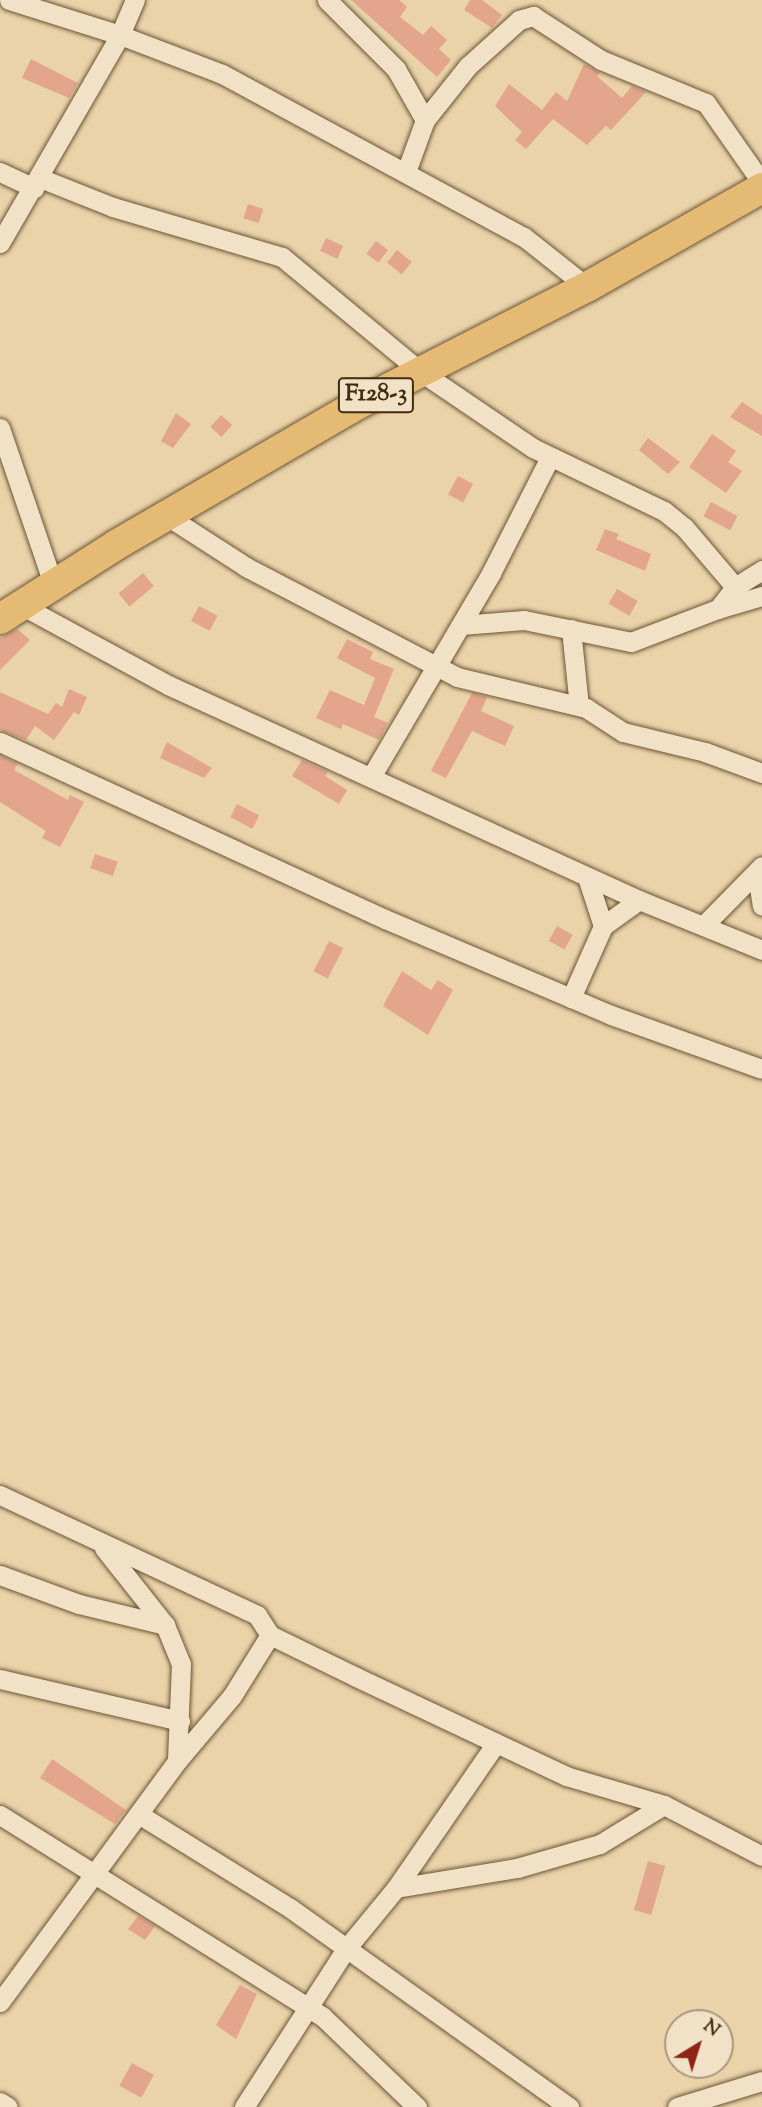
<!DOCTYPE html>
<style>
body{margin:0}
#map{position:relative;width:762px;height:2107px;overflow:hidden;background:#ead3a9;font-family:"Sorts Mill Goudy",serif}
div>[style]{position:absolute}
.building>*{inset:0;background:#e3a68c;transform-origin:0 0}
.roads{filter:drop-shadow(0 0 2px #6b5536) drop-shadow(0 0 2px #6b5536)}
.street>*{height:19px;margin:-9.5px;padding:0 9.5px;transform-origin:9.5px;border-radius:9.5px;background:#f1e2c7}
.primary>*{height:30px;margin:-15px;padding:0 15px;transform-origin:15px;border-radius:15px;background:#e5ba74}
span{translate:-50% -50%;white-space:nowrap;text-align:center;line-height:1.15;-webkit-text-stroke:5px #f1e2c7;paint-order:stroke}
.shield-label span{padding:2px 5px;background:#f1e2c7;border:2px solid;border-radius:5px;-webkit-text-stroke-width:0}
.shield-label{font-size:24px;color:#412b10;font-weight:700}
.north{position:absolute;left:664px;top:2009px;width:70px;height:70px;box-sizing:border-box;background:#f1e2c7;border:2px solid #ab997e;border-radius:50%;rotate:38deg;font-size:19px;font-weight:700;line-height:28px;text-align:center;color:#412b10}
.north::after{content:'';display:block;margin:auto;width:24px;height:32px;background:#8f2418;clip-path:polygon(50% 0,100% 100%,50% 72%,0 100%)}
</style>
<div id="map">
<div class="building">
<i style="clip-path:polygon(351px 0,399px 0,407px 7px,400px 17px,423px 35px,431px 26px,447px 40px,439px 49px,451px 60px,437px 77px)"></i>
<i style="clip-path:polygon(470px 0,482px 0,502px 15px,492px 28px,464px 10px)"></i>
<i style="clip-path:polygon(31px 59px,78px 83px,69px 98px,22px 78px)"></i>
<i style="clip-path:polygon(584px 64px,600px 73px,597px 76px,622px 98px,632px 86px,646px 92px,611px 130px,606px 126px,587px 145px,553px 119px,526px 149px,515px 140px,522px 132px,495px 106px,509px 84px,542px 110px,556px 92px,567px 101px)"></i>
<i style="left:248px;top:204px;width:16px;height:15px;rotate:18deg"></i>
<i style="left:326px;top:238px;width:19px;height:14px;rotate:25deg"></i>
<i style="left:376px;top:241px;width:15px;height:16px;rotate:37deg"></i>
<i style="left:397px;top:250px;width:19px;height:16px;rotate:39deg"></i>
<i style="clip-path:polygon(742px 402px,762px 415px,762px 436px,730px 417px)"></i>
<i style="clip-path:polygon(176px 413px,191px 424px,173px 448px,161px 441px)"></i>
<i style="left:221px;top:415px;width:15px;height:16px;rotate:42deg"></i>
<i style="clip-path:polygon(712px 434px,736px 451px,728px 462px,742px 471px,726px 493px,689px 467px)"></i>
<i style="clip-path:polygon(648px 438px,680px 462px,668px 474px,639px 450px)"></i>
<i style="left:458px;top:476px;width:17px;height:21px;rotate:28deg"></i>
<i style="left:711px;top:502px;width:30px;height:16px;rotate:28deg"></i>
<i style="clip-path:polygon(605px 529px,619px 534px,616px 539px,651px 554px,645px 571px,596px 550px)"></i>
<i style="left:143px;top:573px;width:17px;height:32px;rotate:50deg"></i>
<i style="left:617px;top:589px;width:24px;height:17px;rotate:30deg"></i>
<i style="left:199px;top:606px;width:21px;height:17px;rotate:28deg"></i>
<i style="clip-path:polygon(17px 629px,30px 640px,0 670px,0 638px)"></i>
<i style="clip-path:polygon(347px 639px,373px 652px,370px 659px,394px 669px,374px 717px,388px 723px,379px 740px,343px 724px,341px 729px,316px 718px,330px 690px,364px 705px,375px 678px,337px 658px)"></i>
<i style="clip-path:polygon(69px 689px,87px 697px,79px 715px,74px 712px,54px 740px,35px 726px,26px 740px,0 730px,0 692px,48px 714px,56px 703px,62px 707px)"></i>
<i style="clip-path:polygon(472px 693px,487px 697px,481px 711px,514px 726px,505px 746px,472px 731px,446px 778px,431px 771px)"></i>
<i style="clip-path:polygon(167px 742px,212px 768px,204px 778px,160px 758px)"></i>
<i style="clip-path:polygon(0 755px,18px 764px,14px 770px,68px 800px,70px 795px,84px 802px,60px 847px,42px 838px,46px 831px,0 802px)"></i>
<i style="clip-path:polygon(302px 760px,328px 772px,325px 776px,347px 790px,339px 804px,292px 776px)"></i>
<i style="left:237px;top:804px;width:25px;height:15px;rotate:27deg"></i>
<i style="left:95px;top:854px;width:24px;height:15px;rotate:19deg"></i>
<i style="left:557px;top:926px;width:18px;height:17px;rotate:29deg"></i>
<i style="left:329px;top:941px;width:16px;height:34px;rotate:27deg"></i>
<i style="clip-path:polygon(402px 971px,431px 990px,438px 980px,453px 990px,428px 1035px,383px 1006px)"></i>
<i style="clip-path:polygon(52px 1759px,126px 1810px,115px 1824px,40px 1778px)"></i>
<i style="left:648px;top:1861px;width:18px;height:51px;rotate:16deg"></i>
<i style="clip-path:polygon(138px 1916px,155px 1926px,145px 1940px,128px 1929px)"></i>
<i style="clip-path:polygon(240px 1985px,257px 1994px,236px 2039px,216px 2025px)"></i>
<i style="left:132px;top:2063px;width:25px;height:26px;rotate:29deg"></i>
</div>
<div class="roads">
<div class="street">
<i style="left:9px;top:0;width:116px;rotate:17.5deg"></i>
<i style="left:120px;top:35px;width:109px;rotate:20.9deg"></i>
<i style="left:222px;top:74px;width:343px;rotate:28.4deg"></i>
<i style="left:524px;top:237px;width:80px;rotate:38.4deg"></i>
<i style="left:327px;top:0;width:98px;rotate:45deg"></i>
<i style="left:396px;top:69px;width:59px;rotate:60.4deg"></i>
<i style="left:0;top:172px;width:38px;rotate:25deg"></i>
<i style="left:406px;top:172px;width:55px;rotate:-69.9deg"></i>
<i style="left:425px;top:120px;width:69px;rotate:-51.5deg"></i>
<i style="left:468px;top:66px;width:69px;rotate:-42deg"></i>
<i style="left:519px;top:20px;width:15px;rotate:-16deg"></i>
<i style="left:533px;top:16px;width:81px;rotate:32.9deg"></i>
<i style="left:601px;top:60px;width:113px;rotate:22.3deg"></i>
<i style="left:706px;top:103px;width:98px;rotate:55deg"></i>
<i style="left:40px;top:178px;width:79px;rotate:21.7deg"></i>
<i style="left:113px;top:207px;width:176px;rotate:16.5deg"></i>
<i style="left:282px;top:257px;width:180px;rotate:39.6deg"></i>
<i style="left:421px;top:372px;width:135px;rotate:34.2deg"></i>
<i style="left:533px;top:448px;width:145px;rotate:25.7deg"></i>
<i style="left:664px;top:511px;width:26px;rotate:39deg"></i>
<i style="left:684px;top:527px;width:79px;rotate:49.6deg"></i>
<i style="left:0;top:243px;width:240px;rotate:-60deg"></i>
<i style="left:120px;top:35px;width:38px;rotate:-67deg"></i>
<i style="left:0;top:428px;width:165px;rotate:71.2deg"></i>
<i style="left:167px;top:516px;width:94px;rotate:32.8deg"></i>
<i style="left:246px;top:567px;width:238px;rotate:27.5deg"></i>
<i style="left:457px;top:677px;width:133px;rotate:13.5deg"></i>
<i style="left:586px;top:708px;width:44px;rotate:33deg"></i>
<i style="left:623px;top:732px;width:84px;rotate:13.7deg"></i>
<i style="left:705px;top:752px;width:61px;rotate:20.2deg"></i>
<i style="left:19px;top:604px;width:170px;rotate:28.5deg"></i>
<i style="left:168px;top:685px;width:518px;rotate:24.54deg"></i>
<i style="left:639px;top:900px;width:133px;rotate:22.1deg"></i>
<i style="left:718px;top:609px;width:46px;rotate:-16.5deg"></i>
<i style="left:461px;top:625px;width:63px;rotate:-4.5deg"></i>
<i style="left:524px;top:620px;width:109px;rotate:11.6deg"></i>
<i style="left:631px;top:642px;width:93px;rotate:-20.8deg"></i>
<i style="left:718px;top:609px;width:28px;rotate:-52deg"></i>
<i style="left:735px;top:587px;width:32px;rotate:-32deg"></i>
<i style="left:571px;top:629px;width:77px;rotate:84.1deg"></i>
<i style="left:0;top:742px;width:424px;rotate:24.7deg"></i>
<i style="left:385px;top:919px;width:246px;rotate:23deg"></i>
<i style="left:611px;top:1015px;width:160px;rotate:19.7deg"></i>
<i style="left:371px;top:777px;width:237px;rotate:-59.5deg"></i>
<i style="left:491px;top:573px;width:130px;rotate:-63deg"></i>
<i style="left:757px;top:875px;width:31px;rotate:81deg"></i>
<i style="left:587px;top:877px;width:52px;rotate:71.9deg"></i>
<i style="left:705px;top:924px;width:81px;rotate:-45.5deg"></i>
<i style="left:571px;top:998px;width:79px;rotate:-66deg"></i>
<i style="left:603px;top:926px;width:44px;rotate:-35.8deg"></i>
<i style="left:0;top:1495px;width:284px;rotate:25deg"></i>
<i style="left:257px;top:1615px;width:24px;rotate:57deg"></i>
<i style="left:270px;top:1635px;width:96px;rotate:26deg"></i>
<i style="left:356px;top:1677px;width:232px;rotate:25.2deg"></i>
<i style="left:566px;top:1776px;width:102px;rotate:16.5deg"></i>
<i style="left:664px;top:1805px;width:110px;rotate:27.5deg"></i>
<i style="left:104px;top:1548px;width:98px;rotate:51.6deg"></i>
<i style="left:165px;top:1625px;width:42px;rotate:67.7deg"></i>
<i style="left:181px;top:1664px;width:97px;rotate:92.4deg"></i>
<i style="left:0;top:1575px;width:84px;rotate:20.2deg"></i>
<i style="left:79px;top:1604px;width:89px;rotate:13.7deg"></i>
<i style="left:0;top:1679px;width:185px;rotate:13.1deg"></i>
<i style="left:0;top:1815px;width:380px;rotate:32deg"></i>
<i style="left:322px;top:2016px;width:132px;rotate:43.8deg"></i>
<i style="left:140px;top:1815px;width:176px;rotate:31.8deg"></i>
<i style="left:290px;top:1908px;width:343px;rotate:35.5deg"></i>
<i style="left:396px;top:1888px;width:123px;rotate:-9.4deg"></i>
<i style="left:517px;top:1868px;width:86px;rotate:-16.1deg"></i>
<i style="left:600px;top:1844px;width:75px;rotate:-31.4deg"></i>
<i style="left:0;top:2002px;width:299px;rotate:-53.7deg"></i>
<i style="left:177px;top:1761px;width:85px;rotate:-49.8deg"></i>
<i style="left:232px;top:1696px;width:72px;rotate:-58.1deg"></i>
<i style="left:0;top:2102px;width:9px;rotate:32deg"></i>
<i style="left:244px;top:2107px;width:187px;rotate:-57.2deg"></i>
<i style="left:345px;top:1950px;width:80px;rotate:-50.6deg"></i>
<i style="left:396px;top:1888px;width:176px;rotate:-55.4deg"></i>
<i style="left:677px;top:2107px;width:89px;rotate:-17deg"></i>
</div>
<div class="primary">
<i style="left:0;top:619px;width:138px;rotate:-32.5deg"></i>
<i style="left:116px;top:545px;width:280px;rotate:-30.2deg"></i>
<i style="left:358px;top:404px;width:257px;rotate:-27.1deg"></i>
<i style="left:587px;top:287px;width:201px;rotate:-29.5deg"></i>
</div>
</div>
<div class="shield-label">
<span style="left:376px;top:395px">F128-3</span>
</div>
<div class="north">N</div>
</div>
